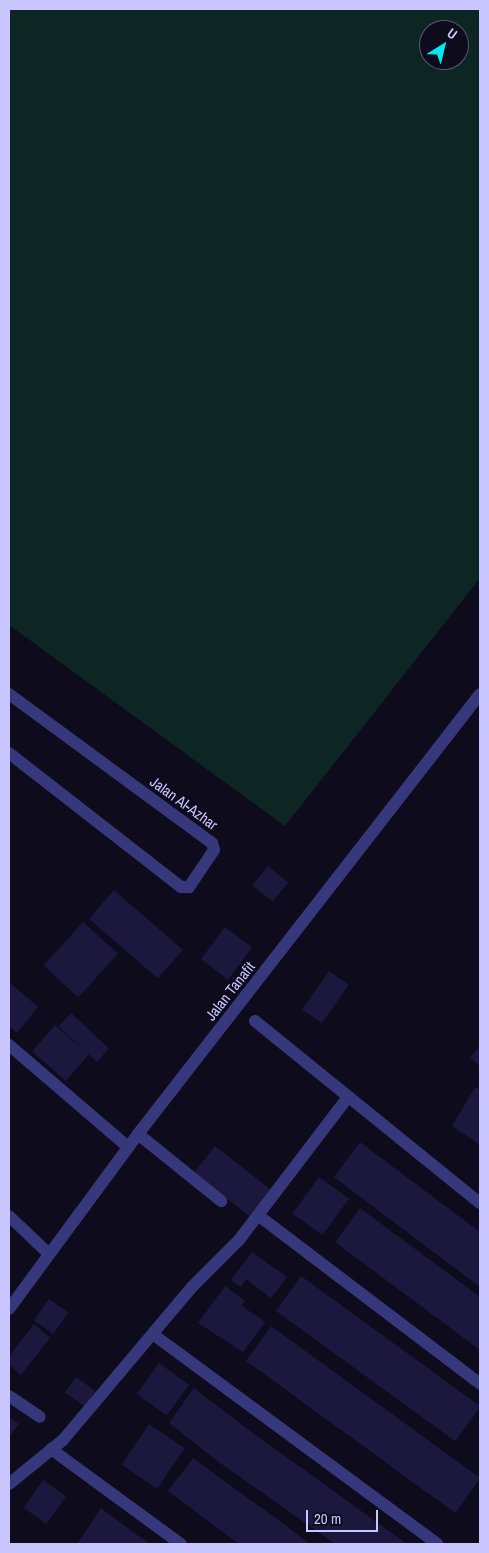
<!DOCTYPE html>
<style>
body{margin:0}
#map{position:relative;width:489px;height:1553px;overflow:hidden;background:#0d0b1c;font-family:"Archivo Narrow",sans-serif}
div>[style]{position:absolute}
.green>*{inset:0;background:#0e2623}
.building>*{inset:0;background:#1c173d;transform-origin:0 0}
.minor>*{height:12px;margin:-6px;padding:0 6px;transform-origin:6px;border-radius:6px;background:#36387b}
span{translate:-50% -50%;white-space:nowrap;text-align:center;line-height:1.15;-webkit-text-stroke:4px #0d0b1c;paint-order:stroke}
.street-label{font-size:15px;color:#c9c6ff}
.frame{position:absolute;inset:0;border:10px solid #c9c6ff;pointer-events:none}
.north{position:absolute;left:419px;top:20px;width:50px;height:50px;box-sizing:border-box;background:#0d0b1c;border:1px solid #585677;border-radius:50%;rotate:36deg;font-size:14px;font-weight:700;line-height:20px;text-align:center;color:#c9c6ff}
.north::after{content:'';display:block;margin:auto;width:18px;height:22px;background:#00e9f1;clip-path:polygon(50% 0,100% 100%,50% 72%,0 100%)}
.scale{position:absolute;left:306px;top:1510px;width:72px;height:22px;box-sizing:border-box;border:2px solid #c9c6ff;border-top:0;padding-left:6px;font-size:15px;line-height:18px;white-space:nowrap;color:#c9c6ff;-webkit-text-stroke:4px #0d0b1c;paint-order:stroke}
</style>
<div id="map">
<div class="green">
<i style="clip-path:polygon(evenodd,9px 9px,480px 9px,480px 578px,285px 826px,9px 625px,9px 9px,429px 30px,459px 30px,459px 60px,429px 60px,429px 30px)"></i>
</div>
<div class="building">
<i style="left:268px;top:866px;width:26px;height:25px;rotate:39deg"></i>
<i style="left:114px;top:890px;width:91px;height:38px;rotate:41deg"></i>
<i style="left:83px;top:922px;width:47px;height:59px;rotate:42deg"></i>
<i style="left:225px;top:927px;width:34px;height:40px;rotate:37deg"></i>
<i style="left:329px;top:971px;width:24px;height:47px;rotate:35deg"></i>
<i style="clip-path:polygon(9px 982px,38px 1007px,17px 1033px,9px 1026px)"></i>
<i style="left:71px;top:1013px;width:52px;height:18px;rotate:43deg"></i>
<i style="left:55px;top:1025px;width:45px;height:35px;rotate:41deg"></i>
<i style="clip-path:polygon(480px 1045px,480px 1066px,470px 1058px)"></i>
<i style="clip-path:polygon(475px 1087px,480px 1090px,480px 1145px,452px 1126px)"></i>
<i style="clip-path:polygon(360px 1142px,480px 1232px,480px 1287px,334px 1177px)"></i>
<i style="left:215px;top:1146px;width:75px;height:34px;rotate:38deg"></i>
<i style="left:319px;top:1177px;width:37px;height:45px;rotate:36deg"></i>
<i style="clip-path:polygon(360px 1208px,480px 1297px,480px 1350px,335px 1242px)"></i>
<i style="clip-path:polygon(252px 1252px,287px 1277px,271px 1298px,246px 1279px,241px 1287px,231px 1280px)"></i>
<i style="left:301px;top:1276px;width:222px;height:43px;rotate:36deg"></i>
<i style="clip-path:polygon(225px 1286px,245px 1301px,242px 1306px,265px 1322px,243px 1352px,198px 1323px)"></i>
<i style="left:49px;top:1299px;width:24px;height:26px;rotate:36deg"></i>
<i style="clip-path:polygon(34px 1324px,50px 1338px,21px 1375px,9px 1365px,9px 1356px)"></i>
<i style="left:271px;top:1326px;width:259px;height:43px;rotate:36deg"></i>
<i style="left:159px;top:1363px;width:37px;height:38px;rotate:36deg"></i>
<i style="left:76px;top:1377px;width:24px;height:19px;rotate:36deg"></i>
<i style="clip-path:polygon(194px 1388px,246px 1428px,407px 1544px,335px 1544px,220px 1463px,169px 1423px)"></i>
<i style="clip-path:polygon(9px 1417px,19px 1424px,9px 1437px)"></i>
<i style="left:149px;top:1424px;width:43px;height:49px;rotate:34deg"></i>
<i style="clip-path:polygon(193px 1458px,285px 1525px,310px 1544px,239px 1544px,216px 1527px,168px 1491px)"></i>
<i style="left:43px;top:1480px;width:28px;height:34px;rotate:35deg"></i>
<i style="clip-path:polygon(101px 1508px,133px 1532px,150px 1544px,77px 1544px)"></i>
</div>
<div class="minor">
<i style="left:9px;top:694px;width:252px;rotate:36.3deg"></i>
<i style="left:212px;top:843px;width:7px;rotate:74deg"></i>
<i style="left:214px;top:850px;width:45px;rotate:124deg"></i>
<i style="left:189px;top:887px;width:8px;rotate:180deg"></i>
<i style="left:181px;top:887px;width:218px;rotate:-142.1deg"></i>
<i style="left:255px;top:1021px;width:289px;rotate:39deg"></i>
<i style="left:9px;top:1045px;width:157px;rotate:40.6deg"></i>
<i style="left:138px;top:1134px;width:107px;rotate:38.9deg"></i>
<i style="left:9px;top:1216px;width:55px;rotate:43.5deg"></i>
<i style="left:259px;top:1216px;width:278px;rotate:37.2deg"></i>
<i style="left:9px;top:1309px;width:217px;rotate:-53.6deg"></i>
<i style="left:138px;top:1134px;width:557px;rotate:-52.14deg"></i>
<i style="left:154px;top:1335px;width:352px;rotate:36.4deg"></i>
<i style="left:9px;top:1396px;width:37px;rotate:34deg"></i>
<i style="left:51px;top:1449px;width:161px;rotate:36.2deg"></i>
<i style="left:9px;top:1484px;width:70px;rotate:-39.2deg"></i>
<i style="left:63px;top:1440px;width:200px;rotate:-49.9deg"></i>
<i style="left:192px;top:1287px;width:66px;rotate:-45deg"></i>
<i style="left:239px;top:1240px;width:180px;rotate:-52.7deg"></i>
</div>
<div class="street-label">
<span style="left:184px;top:803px;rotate:36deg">Jalan Al-Azhar</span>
<span style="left:230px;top:991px;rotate:-52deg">Jalan Tanafit</span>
</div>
<div class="frame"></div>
<div class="north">U</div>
<div class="scale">20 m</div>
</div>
